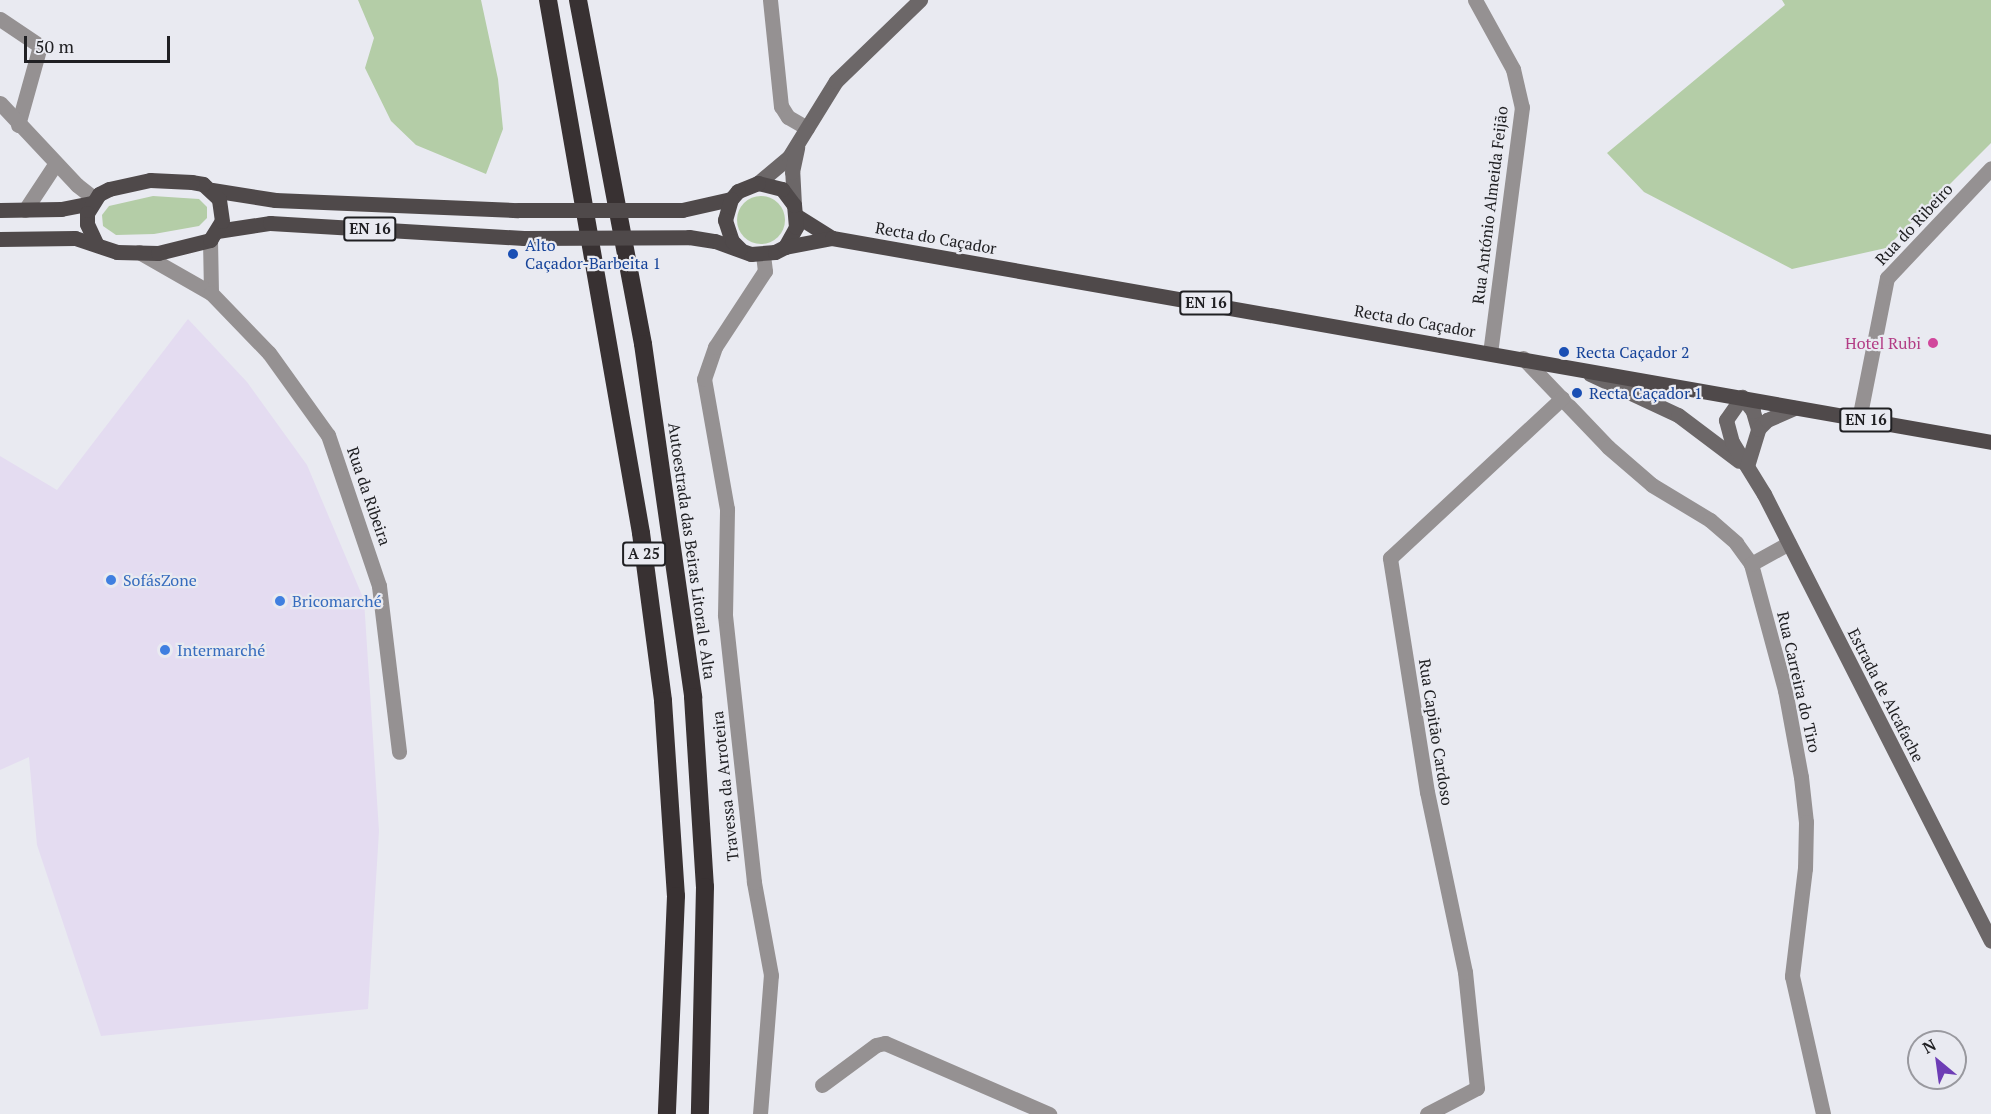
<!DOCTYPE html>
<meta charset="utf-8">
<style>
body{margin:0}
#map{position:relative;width:1991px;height:1114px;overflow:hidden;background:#e9eaf1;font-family:"PT Serif",serif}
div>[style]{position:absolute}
.commercial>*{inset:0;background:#e4dcf1}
.green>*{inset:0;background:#b4cda7}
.round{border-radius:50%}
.street>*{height:15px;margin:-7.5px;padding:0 7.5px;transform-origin:7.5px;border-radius:7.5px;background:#959192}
.secondary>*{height:15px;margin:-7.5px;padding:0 7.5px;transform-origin:7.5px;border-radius:7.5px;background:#6c6768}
.primary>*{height:15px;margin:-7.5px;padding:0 7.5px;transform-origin:7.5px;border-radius:7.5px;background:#4f494a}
.highway>*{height:18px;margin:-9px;padding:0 9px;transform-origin:9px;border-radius:9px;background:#383132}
.primary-bridge>*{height:15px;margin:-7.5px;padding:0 7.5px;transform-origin:7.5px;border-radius:7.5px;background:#4f494a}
.dots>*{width:16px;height:16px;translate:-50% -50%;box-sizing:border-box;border:3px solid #e9eaf1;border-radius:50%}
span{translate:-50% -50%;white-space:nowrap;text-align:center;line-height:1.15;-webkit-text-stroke:4.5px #e9eaf1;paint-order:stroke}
.shield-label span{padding:2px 4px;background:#e9eaf1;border:2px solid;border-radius:4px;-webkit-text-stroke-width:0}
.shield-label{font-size:15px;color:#202023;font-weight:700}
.street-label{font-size:16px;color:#202023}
.transit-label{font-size:16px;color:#164399}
.left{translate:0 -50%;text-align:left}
.hotel-label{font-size:16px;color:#b23c85}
.right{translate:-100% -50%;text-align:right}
.shop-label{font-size:16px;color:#366cbe}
.north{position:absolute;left:1907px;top:1030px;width:60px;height:60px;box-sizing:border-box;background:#e9eaf1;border:2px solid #99999f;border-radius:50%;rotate:331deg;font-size:16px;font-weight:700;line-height:24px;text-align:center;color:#202023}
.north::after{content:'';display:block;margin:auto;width:21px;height:27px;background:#6d3db5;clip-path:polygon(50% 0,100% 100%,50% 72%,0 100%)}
.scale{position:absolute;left:24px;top:36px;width:146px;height:27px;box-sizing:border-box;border:3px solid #202023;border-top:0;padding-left:8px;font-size:18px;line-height:21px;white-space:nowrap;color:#202023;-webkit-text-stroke:4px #e9eaf1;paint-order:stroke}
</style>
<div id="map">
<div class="commercial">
<i style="clip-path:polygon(188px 319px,247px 382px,307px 465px,364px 600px,379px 831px,368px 1009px,101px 1036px,37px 845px,29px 757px,0 770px,0 456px,57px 490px)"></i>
</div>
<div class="green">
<i style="clip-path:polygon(358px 0,481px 0,498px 79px,503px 129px,486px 174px,416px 145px,391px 121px,365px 68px,374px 38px)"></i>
<i style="clip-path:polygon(1782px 0,1991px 0,1991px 143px,1886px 248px,1792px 269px,1644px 192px,1607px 153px,1785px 5px)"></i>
<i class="round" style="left:737px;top:196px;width:48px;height:48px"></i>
<i style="clip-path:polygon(153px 196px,199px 199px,207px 207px,207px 218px,199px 226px,154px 234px,116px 235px,103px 226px,102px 215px,109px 206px)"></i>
</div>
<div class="street">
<i style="left:770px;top:0;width:107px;rotate:84.1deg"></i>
<i style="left:781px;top:106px;width:13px;rotate:58deg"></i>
<i style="left:788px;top:117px;width:22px;rotate:30deg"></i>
<i style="left:1475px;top:0;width:79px;rotate:61.2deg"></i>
<i style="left:1513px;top:69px;width:39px;rotate:77deg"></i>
<i style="left:1522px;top:107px;width:247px;rotate:97.4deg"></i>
<i style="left:0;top:19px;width:48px;rotate:34deg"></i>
<i style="left:40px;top:46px;width:82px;rotate:105.6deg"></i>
<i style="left:0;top:103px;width:112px;rotate:46.8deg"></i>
<i style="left:77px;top:185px;width:23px;rotate:38deg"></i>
<i style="left:25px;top:210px;width:56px;rotate:-56.6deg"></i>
<i style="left:210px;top:240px;width:53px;rotate:88.9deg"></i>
<i style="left:139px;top:252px;width:83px;rotate:29.7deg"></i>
<i style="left:211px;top:293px;width:83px;rotate:46deg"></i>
<i style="left:269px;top:353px;width:101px;rotate:54.3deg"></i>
<i style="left:328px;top:435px;width:159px;rotate:71.3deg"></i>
<i style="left:379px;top:586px;width:167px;rotate:83.1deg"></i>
<i style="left:1523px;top:358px;width:123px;rotate:46.3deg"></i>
<i style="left:1608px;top:447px;width:58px;rotate:40.8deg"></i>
<i style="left:1652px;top:485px;width:68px;rotate:31.1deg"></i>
<i style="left:1710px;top:520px;width:35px;rotate:41deg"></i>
<i style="left:1736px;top:543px;width:26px;rotate:54deg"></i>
<i style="left:1751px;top:564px;width:131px;rotate:74.9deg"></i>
<i style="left:1785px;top:690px;width:88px;rotate:79.6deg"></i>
<i style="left:1801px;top:777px;width:45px;rotate:83.7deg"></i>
<i style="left:1806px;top:822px;width:46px;rotate:91.2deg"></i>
<i style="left:1805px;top:868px;width:109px;rotate:96.9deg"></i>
<i style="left:1792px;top:976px;width:141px;rotate:77.3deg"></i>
<i style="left:1859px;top:419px;width:144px;rotate:-78.8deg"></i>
<i style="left:1887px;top:278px;width:151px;rotate:-46.6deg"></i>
<i style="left:1751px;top:564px;width:43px;rotate:-28.9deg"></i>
<i style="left:822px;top:1085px;width:67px;rotate:-36.5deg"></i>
<i style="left:876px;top:1045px;width:9px;rotate:-13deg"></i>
<i style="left:885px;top:1043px;width:179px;rotate:23.4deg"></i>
<i style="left:760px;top:1114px;width:139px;rotate:-85.5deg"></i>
<i style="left:771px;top:975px;width:95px;rotate:-100.4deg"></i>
<i style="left:754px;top:882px;width:269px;rotate:-96.2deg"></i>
<i style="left:725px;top:615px;width:106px;rotate:-88.9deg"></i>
<i style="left:727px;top:509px;width:132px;rotate:-100deg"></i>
<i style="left:704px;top:379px;width:34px;rotate:-71deg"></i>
<i style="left:715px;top:347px;width:91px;rotate:-56.7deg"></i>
<i style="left:765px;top:271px;width:16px;rotate:-97deg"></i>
<i style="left:1427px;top:1114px;width:56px;rotate:-27.5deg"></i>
<i style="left:1477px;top:1088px;width:117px;rotate:-95.9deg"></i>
<i style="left:1465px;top:972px;width:184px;rotate:-101.9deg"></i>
<i style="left:1427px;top:792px;width:237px;rotate:-99deg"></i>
<i style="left:1390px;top:558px;width:235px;rotate:-42.9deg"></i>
</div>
<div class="secondary">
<i style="left:758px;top:183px;width:40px;rotate:-40deg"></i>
<i style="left:789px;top:157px;width:89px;rotate:-58.3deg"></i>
<i style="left:836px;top:81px;width:117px;rotate:-44deg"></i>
<i style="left:794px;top:205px;width:33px;rotate:-93deg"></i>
<i style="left:792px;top:172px;width:25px;rotate:-78deg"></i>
<i style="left:1590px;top:374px;width:97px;rotate:25deg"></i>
<i style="left:1678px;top:415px;width:76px;rotate:37deg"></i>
<i style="left:1758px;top:429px;width:19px;rotate:-106deg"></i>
<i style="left:1753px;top:411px;width:18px;rotate:-128deg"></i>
<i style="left:1742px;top:397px;width:28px;rotate:125deg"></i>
<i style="left:1726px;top:420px;width:23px;rotate:75deg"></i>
<i style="left:1732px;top:442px;width:61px;rotate:58.4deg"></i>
<i style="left:1764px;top:494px;width:501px;rotate:63.08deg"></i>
<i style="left:1747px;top:466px;width:39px;rotate:-73deg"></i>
<i style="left:1758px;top:429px;width:13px;rotate:-45deg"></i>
<i style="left:1767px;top:420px;width:30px;rotate:-24deg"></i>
</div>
<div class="primary">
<i style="left:212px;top:190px;width:64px;rotate:9deg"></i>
<i style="left:275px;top:200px;width:243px;rotate:2.4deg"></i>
<i style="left:0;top:210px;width:61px;rotate:-0.9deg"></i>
<i style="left:61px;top:209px;width:32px;rotate:-11deg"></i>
<i style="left:682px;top:210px;width:50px;rotate:-12.7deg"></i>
<i style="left:797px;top:216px;width:41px;rotate:32.2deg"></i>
<i style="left:217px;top:231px;width:54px;rotate:-8.6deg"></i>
<i style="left:270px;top:223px;width:254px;rotate:3.4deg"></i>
<i style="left:689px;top:237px;width:26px;rotate:9deg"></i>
<i style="left:715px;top:241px;width:38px;rotate:20deg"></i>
<i style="left:751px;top:254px;width:24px;rotate:-5deg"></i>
<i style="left:775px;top:252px;width:11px;rotate:-27deg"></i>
<i style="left:785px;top:247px;width:23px;rotate:-61deg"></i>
<i style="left:796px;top:227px;width:22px;rotate:-95deg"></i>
<i style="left:794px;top:205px;width:20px;rotate:-127deg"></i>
<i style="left:782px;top:189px;width:25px;rotate:-166deg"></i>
<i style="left:758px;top:183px;width:22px;rotate:158deg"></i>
<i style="left:738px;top:191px;width:11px;rotate:131deg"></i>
<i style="left:731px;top:199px;width:22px;rotate:106deg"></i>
<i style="left:725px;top:220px;width:22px;rotate:72deg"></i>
<i style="left:732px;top:241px;width:11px;rotate:45deg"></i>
<i style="left:0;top:239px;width:75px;rotate:-0.8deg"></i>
<i style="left:75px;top:238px;width:44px;rotate:18.4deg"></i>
<i style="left:117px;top:252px;width:41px;rotate:1.4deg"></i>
<i style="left:158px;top:253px;width:54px;rotate:-14deg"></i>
<i style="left:210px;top:240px;width:22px;rotate:-58deg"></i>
<i style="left:222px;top:221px;width:22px;rotate:-98deg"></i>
<i style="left:219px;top:199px;width:22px;rotate:-137deg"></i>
<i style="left:203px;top:184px;width:11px;rotate:-170deg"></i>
<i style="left:192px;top:182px;width:42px;rotate:-177.3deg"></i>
<i style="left:150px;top:180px;width:42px;rotate:167.6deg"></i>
<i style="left:109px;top:189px;width:11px;rotate:153deg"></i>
<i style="left:99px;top:194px;width:22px;rotate:122deg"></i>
<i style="left:87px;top:213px;width:11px;rotate:90deg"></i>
<i style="left:87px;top:224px;width:21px;rotate:65deg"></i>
<i style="left:785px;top:247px;width:48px;rotate:-10.8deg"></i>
<i style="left:832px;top:238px;width:1177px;rotate:9.98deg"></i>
</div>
<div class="highway">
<i style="left:548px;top:0;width:541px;rotate:80.1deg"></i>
<i style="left:641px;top:533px;width:169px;rotate:82.5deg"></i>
<i style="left:663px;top:701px;width:195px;rotate:86.2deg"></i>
<i style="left:676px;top:896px;width:218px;rotate:92.4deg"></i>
<i style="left:578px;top:0;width:350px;rotate:79.3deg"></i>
<i style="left:643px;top:344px;width:357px;rotate:81.9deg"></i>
<i style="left:693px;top:697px;width:190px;rotate:86.4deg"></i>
<i style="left:705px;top:887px;width:227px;rotate:91.3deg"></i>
</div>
<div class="primary-bridge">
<i style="left:518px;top:210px;width:164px"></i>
<i style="left:524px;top:238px;width:165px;rotate:-0.3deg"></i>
</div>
<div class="dots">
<i style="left:513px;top:254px;background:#1a4fb4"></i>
<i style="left:1933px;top:343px;background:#d1479c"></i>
<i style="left:1564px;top:352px;background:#1a4fb4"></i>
<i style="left:1577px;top:393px;background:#1a4fb4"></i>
<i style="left:111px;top:580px;background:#3f7fe0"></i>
<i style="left:280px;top:601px;background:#3f7fe0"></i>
<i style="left:165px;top:650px;background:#3f7fe0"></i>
</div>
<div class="shield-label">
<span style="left:370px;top:229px">EN 16</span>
<span style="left:1206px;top:303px">EN 16</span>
<span style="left:1866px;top:420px">EN 16</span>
<span style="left:644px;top:554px">A 25</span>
</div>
<div class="street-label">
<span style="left:1490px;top:205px;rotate:-83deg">Rua António Almeida Feijão</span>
<span style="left:1914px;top:224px;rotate:-47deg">Rua do Ribeiro</span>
<span style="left:936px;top:238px;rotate:10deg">Recta do Caçador</span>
<span style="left:1415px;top:321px;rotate:10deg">Recta do Caçador</span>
<span style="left:369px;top:496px;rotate:71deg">Rua da Ribeira</span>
<span style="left:692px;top:551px;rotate:82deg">Autoestrada das Beiras Litoral e Alta</span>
<span style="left:1799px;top:682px;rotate:77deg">Rua Carreira do Tiro</span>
<span style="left:1886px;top:695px;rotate:63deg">Estrada de Alcafache</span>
<span style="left:1436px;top:732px;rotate:81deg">Rua Capitão Cardoso</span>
<span style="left:725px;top:786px;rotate:-96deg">Travessa da Arroteira</span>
</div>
<div class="transit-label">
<span class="left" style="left:525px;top:254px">Alto<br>Caçador-Barbeita 1</span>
<span class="left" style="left:1576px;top:352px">Recta Caçador 2</span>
<span class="left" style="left:1589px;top:393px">Recta Caçador 1</span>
</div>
<div class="hotel-label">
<span class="right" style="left:1921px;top:343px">Hotel Rubi</span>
</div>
<div class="shop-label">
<span class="left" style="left:123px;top:580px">SofásZone</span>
<span class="left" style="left:292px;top:601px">Bricomarché</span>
<span class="left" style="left:177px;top:650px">Intermarché</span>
</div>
<div class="north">N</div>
<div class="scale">50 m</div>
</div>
